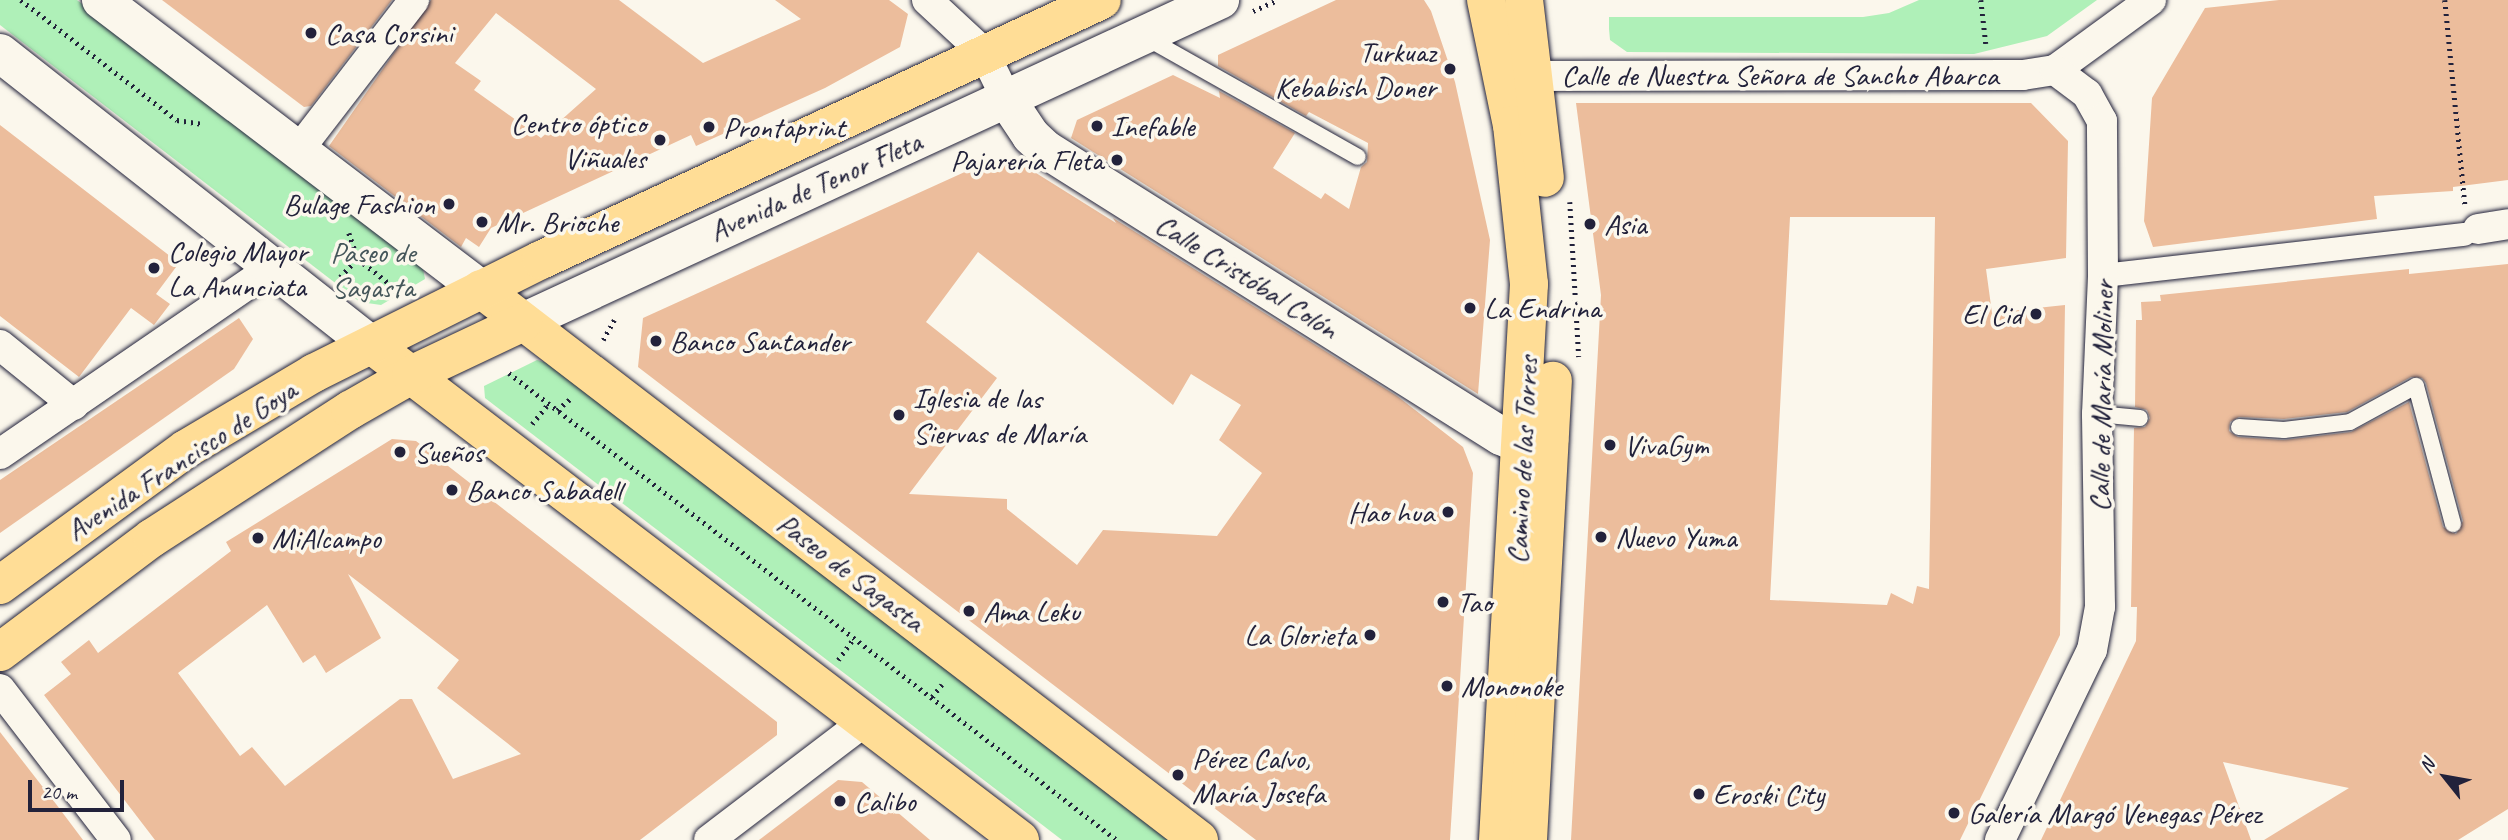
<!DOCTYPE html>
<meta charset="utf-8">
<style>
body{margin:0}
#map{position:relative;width:2508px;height:840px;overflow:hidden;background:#fbf7ec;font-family:Caveat,sans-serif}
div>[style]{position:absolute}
.green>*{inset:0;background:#aff0b8}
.building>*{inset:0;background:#ecbd9c}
.path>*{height:4.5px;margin-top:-2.25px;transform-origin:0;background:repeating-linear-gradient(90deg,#22223b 0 2px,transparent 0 7px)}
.roads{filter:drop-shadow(0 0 2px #22223b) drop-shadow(0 0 2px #22223b)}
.service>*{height:16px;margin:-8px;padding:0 8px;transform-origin:8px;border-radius:8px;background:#fbf7ec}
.pedestrian>*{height:23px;margin:-11.5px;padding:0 11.5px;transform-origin:11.5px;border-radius:11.5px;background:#fbf7ec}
.minor>*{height:30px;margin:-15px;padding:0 15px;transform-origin:15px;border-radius:15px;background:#fbf7ec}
.tertiary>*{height:38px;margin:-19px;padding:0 19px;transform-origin:19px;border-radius:19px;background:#fbf7ec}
.secondary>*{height:38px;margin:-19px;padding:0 19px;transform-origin:19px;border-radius:19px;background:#fbf7ec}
.primary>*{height:38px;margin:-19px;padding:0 19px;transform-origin:19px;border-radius:19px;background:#ffdd96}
.dots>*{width:19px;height:19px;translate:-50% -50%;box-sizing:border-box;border:4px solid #fbf7ec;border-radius:50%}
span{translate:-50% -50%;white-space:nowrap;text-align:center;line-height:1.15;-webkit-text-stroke:7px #fbf7ec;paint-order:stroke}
.poi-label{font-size:30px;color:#22223b}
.left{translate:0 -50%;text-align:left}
.right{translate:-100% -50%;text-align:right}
.street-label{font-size:30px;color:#22223b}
.park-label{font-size:30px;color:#45565a}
.north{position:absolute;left:2410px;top:742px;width:70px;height:70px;-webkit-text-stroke:5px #fbf7ec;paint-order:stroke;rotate:301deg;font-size:19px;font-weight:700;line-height:28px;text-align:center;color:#22223b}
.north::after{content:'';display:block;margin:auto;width:24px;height:32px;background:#22223b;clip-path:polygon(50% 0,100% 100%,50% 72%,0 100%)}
.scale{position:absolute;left:28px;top:780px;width:96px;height:32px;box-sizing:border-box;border:4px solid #22223b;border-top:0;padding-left:9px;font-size:21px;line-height:24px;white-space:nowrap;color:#22223b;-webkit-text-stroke:5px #fbf7ec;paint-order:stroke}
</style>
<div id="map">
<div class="green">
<i style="clip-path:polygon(0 0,77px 0,422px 264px,425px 279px,381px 305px,360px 302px,0 25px)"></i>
<i style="clip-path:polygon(1919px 0,2097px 0,2047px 36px,1974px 54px,1627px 52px,1610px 40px,1609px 29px,1609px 17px,1863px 17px,1889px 13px)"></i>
<i style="clip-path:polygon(537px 360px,547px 363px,1168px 840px,1062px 840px,485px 398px,484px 386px)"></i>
</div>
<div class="building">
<i style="clip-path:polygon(162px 0,392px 0,311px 106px,304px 107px)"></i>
<i style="clip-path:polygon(evenodd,431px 0,619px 0,703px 63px,801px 19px,775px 0,889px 0,908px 14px,900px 47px,825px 88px,696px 146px,691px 135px,491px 228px,479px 247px,466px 238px,461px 247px,329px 146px,431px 0,496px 13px,596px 89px,541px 138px,474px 90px,481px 81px,455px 63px,496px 13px)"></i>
<i style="clip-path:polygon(1336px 0,1424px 0,1431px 11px,1455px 82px,1490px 240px,1478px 394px,1071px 138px,1077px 120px,1173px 75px,1220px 98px,1219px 91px,1295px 133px,1273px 168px,1321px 199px,1325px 193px,1349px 209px,1361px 167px,1367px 162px,1368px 143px,1309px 112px,1306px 116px,1218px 66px,1218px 55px)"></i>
<i style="clip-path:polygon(2279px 0,2508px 0,2508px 180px,2453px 187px,2453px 191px,2374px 196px,2377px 219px,2153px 247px,2144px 221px,2152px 98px,2205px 8px)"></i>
<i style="clip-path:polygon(evenodd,1576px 103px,2031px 103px,2068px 141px,2066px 258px,1986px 269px,1992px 313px,2065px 305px,2060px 635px,1960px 840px,1571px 840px,1601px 295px,1576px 103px,1790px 217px,1935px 217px,1929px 589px,1917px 586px,1913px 604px,1891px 593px,1887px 605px,1770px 600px,1790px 217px)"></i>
<i style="clip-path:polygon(0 125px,179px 263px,156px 294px,170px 304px,154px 325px,131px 308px,79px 377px,0 316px)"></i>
<i style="clip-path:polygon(evenodd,989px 161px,1011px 161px,1028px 168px,1116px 223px,1113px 218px,1397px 396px,1463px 447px,1473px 473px,1450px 840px,1256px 840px,638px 367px,643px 318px,989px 161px,978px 252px,1173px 405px,1191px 374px,1241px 405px,1219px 440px,1262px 473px,1217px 536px,1103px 530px,1077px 565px,1007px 509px,1007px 499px,909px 494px,997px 378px,926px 322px,978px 252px)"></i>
<i style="clip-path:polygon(evenodd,2508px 264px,2508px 809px,2458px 840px,2264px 840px,2349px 788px,2223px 762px,2251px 840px,2041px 840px,2136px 641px,2137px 607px,2131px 607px,2134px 428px,2145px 427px,2150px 418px,2147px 410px,2135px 407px,2136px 320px,2142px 320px,2141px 302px,2161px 301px,2160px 295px,2409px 269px,2409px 274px,2508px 264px,2411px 377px,2422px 378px,2426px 383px,2463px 521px,2456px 534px,2443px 527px,2409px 402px,2351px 432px,2283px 440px,2238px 437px,2229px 431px,2230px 422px,2239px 417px,2284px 419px,2347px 412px,2411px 377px)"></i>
<i style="clip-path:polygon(239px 318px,253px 339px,234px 369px,0 533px,0 480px)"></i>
<i style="clip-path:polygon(evenodd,392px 439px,416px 441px,777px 722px,777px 735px,640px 840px,155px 840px,44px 695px,71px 674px,61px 662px,89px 640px,98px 653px,231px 551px,226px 542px,392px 439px,348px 574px,459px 660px,437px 688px,521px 754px,453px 779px,412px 699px,400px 699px,285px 786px,252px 747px,240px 756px,178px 673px,267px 605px,303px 663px,315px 655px,326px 673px,381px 638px,348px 574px)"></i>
<i style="clip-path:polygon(0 732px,56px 804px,83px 840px,0 840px)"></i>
<i style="clip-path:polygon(838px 780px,862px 782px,930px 840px,759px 840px)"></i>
</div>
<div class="path">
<i style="left:21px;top:0;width:197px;rotate:37.6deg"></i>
<i style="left:177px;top:120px;width:26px;rotate:9deg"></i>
<i style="left:1981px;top:0;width:44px;rotate:83.5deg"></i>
<i style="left:2445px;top:0;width:205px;rotate:84.4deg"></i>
<i style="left:1253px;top:11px;width:27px;rotate:-24deg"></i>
<i style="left:1570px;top:202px;width:155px;rotate:86.7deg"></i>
<i style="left:349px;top:233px;width:28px;rotate:71deg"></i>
<i style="left:358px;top:259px;width:52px;rotate:38deg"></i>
<i style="left:340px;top:277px;width:40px;rotate:-47deg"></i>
<i style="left:603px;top:340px;width:23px;rotate:-61deg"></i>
<i style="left:509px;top:373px;width:767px;rotate:37.53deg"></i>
<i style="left:557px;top:410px;width:17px;rotate:-40deg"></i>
<i style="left:532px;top:424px;width:27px;rotate:-51deg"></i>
<i style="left:838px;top:660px;width:27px;rotate:-54deg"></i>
<i style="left:932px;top:697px;width:16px;rotate:-52deg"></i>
</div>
<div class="roads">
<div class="service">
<i style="left:1145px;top:37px;width:244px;rotate:29.4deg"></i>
<i style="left:2097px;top:414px;width:43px;rotate:5.3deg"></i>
<i style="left:2239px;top:427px;width:45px;rotate:3.8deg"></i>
<i style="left:2284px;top:430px;width:66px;rotate:-6.9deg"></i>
<i style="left:2350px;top:422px;width:75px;rotate:-28.6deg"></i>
<i style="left:2416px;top:386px;width:143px;rotate:75deg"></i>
</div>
<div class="pedestrian">
<i style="left:2103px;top:275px;width:363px;rotate:-6.5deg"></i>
</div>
<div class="minor">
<i style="left:927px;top:0;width:78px;rotate:42.9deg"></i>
<i style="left:984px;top:53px;width:52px;rotate:63.9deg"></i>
<i style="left:1513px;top:76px;width:510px;rotate:-0.11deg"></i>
<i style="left:2023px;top:75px;width:32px;rotate:-9deg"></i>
<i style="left:2055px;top:70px;width:119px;rotate:-36.1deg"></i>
<i style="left:297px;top:152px;width:192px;rotate:-52.4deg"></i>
<i style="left:2478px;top:229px;width:30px;rotate:-9deg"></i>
<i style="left:0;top:345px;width:95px;rotate:39deg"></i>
<i style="left:0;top:454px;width:335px;rotate:-34.4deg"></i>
<i style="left:0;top:689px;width:190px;rotate:52.5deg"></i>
<i style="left:709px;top:840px;width:195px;rotate:-37.3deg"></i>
<i style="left:2000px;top:840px;width:211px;rotate:-64.2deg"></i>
<i style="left:2092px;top:650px;width:44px;rotate:-79.5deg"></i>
<i style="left:2100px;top:607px;width:193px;rotate:-90.9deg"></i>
<i style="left:2097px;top:414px;width:139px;rotate:-87.5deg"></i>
<i style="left:2103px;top:275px;width:154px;rotate:-90.4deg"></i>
<i style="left:2102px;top:121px;width:31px;rotate:-119deg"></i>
<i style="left:2087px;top:94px;width:40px;rotate:-143deg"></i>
</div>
<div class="tertiary">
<i style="left:1007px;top:100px;width:43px;rotate:56.3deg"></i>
<i style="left:1031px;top:136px;width:19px;rotate:43deg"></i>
<i style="left:1045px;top:149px;width:539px;rotate:32.19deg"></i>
<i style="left:1501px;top:436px;width:24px;rotate:24deg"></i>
<i style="left:1523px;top:446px;width:27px;rotate:-13deg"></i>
</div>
<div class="secondary">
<i style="left:101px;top:0;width:477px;rotate:37.3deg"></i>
<i style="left:0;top:53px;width:474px;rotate:38.2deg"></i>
<i style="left:523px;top:322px;width:768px;rotate:-24.8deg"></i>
</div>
<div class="primary">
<i style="left:1486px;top:0;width:128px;rotate:78.3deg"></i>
<i style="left:1512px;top:125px;width:160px;rotate:83.9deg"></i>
<i style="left:1529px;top:284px;width:557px;rotate:93.19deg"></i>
<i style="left:1524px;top:0;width:179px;rotate:83.3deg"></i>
<i style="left:481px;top:289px;width:905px;rotate:37.5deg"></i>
<i style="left:373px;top:346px;width:814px;rotate:37.36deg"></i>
<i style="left:0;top:585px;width:230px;rotate:-36.2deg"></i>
<i style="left:186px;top:449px;width:149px;rotate:-30.7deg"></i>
<i style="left:314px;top:373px;width:254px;rotate:-26.5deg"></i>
<i style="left:541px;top:260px;width:618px;rotate:-24.87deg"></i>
<i style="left:0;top:652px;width:190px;rotate:-36.9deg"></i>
<i style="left:152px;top:538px;width:236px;rotate:-32.9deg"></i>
<i style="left:350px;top:410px;width:70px;rotate:-29.8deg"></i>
<i style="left:411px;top:375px;width:124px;rotate:-25.3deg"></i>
<i style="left:1528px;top:840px;width:460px;rotate:-86.9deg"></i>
</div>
</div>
<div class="dots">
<i style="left:311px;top:33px;background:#22223b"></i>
<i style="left:1450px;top:69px;background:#22223b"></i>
<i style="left:1097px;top:126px;background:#22223b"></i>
<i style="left:709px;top:127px;background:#22223b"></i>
<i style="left:660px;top:140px;background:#22223b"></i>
<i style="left:1117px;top:160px;background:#22223b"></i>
<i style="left:449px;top:204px;background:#22223b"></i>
<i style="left:482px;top:222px;background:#22223b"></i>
<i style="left:1590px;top:224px;background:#22223b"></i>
<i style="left:154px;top:268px;background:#22223b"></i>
<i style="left:1470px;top:308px;background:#22223b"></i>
<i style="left:2036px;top:314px;background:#22223b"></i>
<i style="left:656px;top:341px;background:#22223b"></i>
<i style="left:899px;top:415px;background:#22223b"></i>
<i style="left:1610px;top:445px;background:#22223b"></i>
<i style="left:400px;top:452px;background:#22223b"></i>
<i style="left:452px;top:490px;background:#22223b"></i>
<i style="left:1448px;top:512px;background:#22223b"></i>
<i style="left:1601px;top:537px;background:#22223b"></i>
<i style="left:258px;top:538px;background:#22223b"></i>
<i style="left:1443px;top:602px;background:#22223b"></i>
<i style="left:969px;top:611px;background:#22223b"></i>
<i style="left:1370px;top:635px;background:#22223b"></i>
<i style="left:1447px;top:686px;background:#22223b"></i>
<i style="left:1178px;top:775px;background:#22223b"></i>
<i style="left:1699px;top:794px;background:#22223b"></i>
<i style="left:840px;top:801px;background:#22223b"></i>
<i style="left:1954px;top:813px;background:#22223b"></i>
</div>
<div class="poi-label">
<span class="left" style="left:325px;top:33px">Casa Corsini</span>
<span class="right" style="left:1436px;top:69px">Turkuaz<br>Kebabish Doner</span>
<span class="right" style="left:646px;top:140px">Centro óptico<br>Viñuales</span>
<span class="left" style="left:1111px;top:126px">Inefable</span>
<span class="left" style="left:723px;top:127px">Prontaprint</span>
<span class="right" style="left:1103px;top:160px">Pajarería Fleta</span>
<span class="right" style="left:435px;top:204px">Bulage Fashion</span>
<span class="left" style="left:496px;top:222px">Mr. Brioche</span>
<span class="left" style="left:1604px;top:224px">Asia</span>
<span class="left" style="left:168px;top:268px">Colegio Mayor<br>La Anunciata</span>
<span class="left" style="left:1484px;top:308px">La Endrina</span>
<span class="right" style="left:2022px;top:314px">El Cid</span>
<span class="left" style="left:670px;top:341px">Banco Santander</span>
<span class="left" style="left:913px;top:415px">Iglesia de las<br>Siervas de María</span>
<span class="left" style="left:1624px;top:445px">VivaGym</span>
<span class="left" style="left:414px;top:452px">Sueños</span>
<span class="left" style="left:466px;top:490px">Banco Sabadell</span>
<span class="right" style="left:1434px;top:512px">Hao hua</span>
<span class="left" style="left:1615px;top:537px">Nuevo Yuma</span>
<span class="left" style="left:272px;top:538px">MiAlcampo</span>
<span class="left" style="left:1457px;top:602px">Tao</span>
<span class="left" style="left:983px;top:611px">Ama Leku</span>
<span class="right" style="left:1356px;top:635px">La Glorieta</span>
<span class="left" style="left:1461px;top:686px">Mononoke</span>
<span class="left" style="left:1192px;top:775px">Pérez Calvo,<br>María Josefa</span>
<span class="left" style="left:1713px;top:794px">Eroski City</span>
<span class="left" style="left:854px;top:801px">Calibo</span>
<span class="left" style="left:1968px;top:813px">Galería Margó Venegas Pérez</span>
</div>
<div class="street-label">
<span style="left:1780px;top:75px">Calle de Nuestra Señora de Sancho Abarca</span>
<span style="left:815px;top:186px;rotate:-24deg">Avenida de Tenor Fleta</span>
<span style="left:1247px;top:276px;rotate:32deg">Calle Cristóbal Colón</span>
<span style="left:2101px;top:396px;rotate:-89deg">Calle de María Moliner</span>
<span style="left:181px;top:460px;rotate:-33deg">Avenida Francisco de Goya</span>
<span style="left:1522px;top:460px;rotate:-87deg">Camino de las Torres</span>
<span style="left:851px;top:572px;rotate:37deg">Paseo de Sagasta</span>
</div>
<div class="park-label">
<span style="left:373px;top:269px">Paseo de<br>Sagasta</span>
</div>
<div class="north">N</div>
<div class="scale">20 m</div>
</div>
